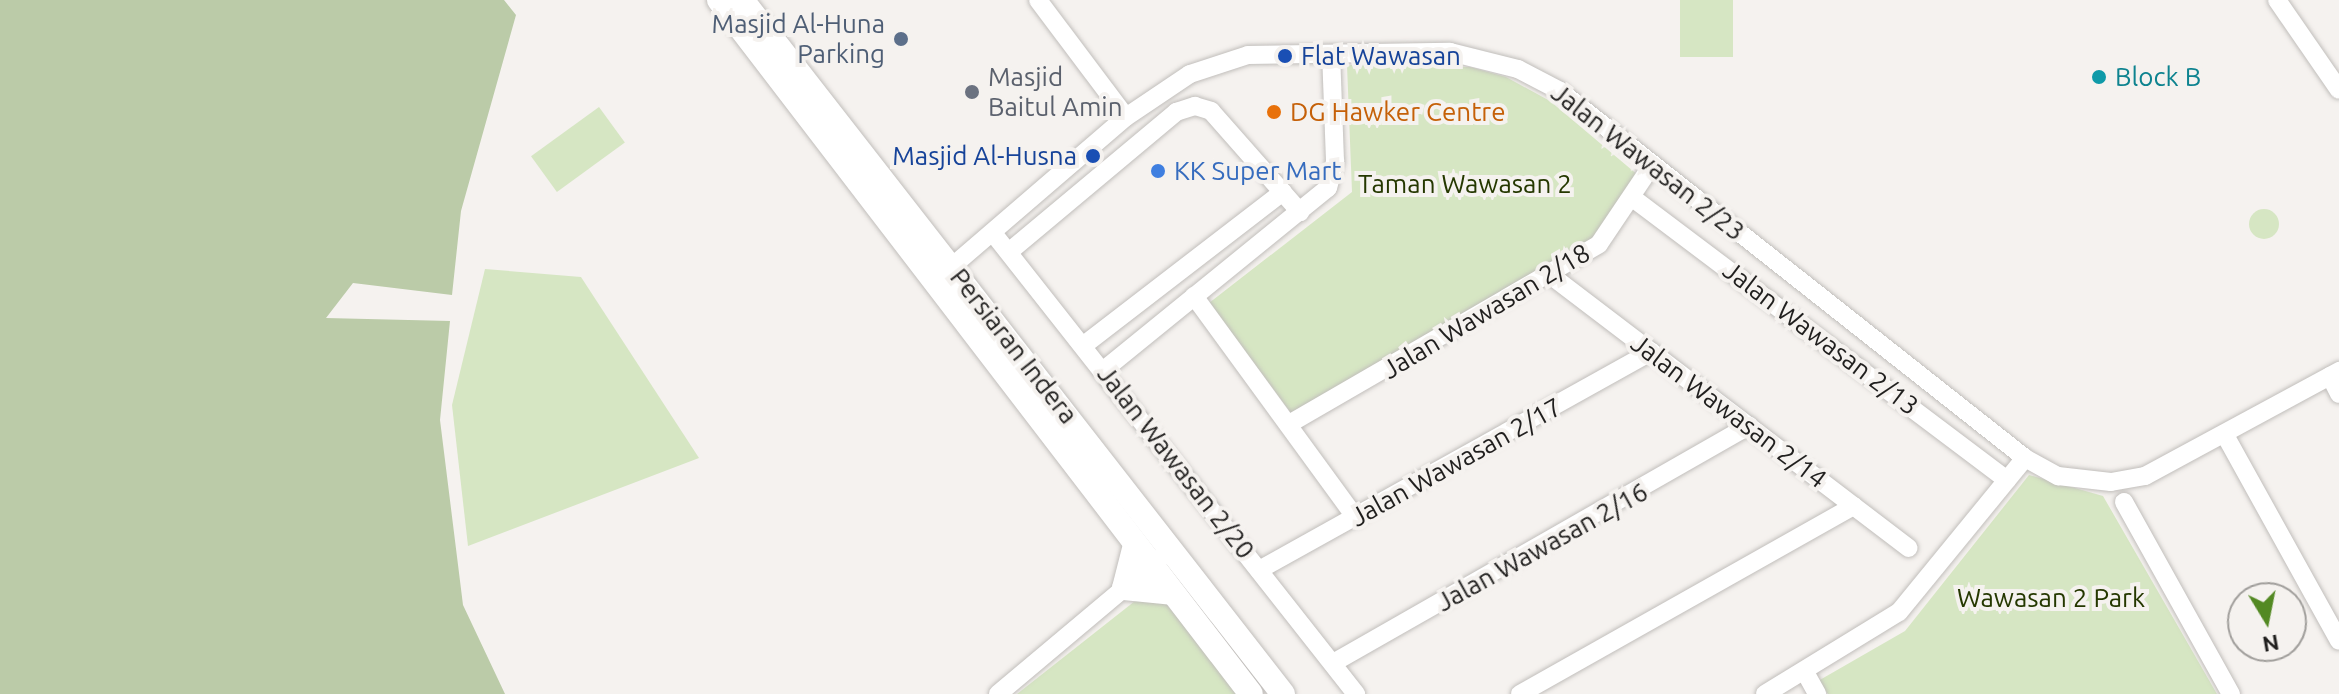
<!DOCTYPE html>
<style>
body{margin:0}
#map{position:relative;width:2339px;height:694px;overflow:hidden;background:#f5f2ef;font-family:Ubuntu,sans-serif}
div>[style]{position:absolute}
.green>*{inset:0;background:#d6e6c3;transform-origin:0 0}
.round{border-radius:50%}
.forest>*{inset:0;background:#bbcba8}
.roads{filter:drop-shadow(0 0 2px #c1bebb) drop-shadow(0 0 2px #c1bebb)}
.minor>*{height:18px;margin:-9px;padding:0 9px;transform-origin:9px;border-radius:9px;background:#fff}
.major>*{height:24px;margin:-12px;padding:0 12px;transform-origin:12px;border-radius:12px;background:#fff}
.dots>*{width:22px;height:22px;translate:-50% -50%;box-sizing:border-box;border:4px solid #f5f2ef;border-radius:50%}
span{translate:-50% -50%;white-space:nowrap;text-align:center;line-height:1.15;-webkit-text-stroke:8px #f5f2ef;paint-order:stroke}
.service-label{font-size:26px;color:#4e5e75}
.right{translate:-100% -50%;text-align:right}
.transit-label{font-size:26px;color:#164399}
.left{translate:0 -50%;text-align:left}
.worship-label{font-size:26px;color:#5b616d}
.culture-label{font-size:26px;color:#0d838f}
.food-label{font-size:26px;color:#c56008}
.street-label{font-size:26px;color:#201f1e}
.shop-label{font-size:26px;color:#366cbe}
.park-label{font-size:26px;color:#253800}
.north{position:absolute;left:2227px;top:582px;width:80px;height:80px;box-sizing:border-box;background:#f5f2ef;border:2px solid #a09e9b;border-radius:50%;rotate:170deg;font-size:22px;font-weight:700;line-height:32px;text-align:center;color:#201f1e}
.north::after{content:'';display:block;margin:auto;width:28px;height:36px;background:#538923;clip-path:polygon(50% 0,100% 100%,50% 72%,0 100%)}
</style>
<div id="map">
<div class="green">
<i style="left:1680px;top:0;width:53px;height:57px"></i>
<i style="clip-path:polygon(1347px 65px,1470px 67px,1506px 77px,1550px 101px,1639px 176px,1596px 241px,1291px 413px,1209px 303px,1352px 192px)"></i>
<i style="left:599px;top:107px;width:44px;height:84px;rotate:54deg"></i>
<i class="round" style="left:2249px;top:209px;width:30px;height:30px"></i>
<i style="clip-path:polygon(485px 269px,581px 277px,699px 458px,468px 546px,452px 405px)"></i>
<i style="clip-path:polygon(2029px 475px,2103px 496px,2217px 694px,1828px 694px,1818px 681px,1905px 631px)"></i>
<i style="clip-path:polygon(1162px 599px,1240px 694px,1017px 694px,1135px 601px)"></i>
</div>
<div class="forest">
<i style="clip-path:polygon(0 0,504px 0,516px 15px,461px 211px,452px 295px,353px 283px,326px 318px,450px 321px,440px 420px,463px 605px,505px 694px,0 694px)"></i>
</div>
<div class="roads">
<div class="minor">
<i style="left:1038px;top:0;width:146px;rotate:53.1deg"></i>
<i style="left:2277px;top:0;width:109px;rotate:55.4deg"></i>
<i style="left:1634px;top:199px;width:467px;rotate:37deg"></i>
<i style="left:993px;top:233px;width:587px;rotate:51.78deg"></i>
<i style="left:1010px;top:251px;width:217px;rotate:-39.9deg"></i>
<i style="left:1176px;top:112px;width:20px;rotate:-18deg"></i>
<i style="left:1195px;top:106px;width:17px;rotate:17deg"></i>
<i style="left:1211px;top:111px;width:135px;rotate:48.6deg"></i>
<i style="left:1549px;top:274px;width:452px;rotate:37.3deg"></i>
<i style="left:941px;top:276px;width:244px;rotate:-40.7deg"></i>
<i style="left:1126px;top:117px;width:77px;rotate:-33.9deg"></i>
<i style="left:1190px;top:74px;width:61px;rotate:-18.1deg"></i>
<i style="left:1248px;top:55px;width:202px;rotate:-0.9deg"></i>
<i style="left:1450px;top:52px;width:70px;rotate:14deg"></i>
<i style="left:1518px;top:69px;width:47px;rotate:27.6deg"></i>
<i style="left:1560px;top:91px;width:592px;rotate:38.28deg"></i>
<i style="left:2025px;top:458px;width:38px;rotate:29deg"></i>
<i style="left:2058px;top:476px;width:53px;rotate:6.5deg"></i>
<i style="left:2111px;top:482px;width:35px;rotate:-10deg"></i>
<i style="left:2145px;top:476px;width:221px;rotate:-28.4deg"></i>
<i style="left:1194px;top:296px;width:275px;rotate:53.9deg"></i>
<i style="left:1084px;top:345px;width:251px;rotate:-37.6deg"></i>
<i style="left:1105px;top:369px;width:287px;rotate:-39.1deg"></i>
<i style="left:1328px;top:188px;width:28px;rotate:-75deg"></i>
<i style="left:1335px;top:161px;width:107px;rotate:-92.1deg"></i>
<i style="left:2330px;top:376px;width:20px;rotate:63deg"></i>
<i style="left:1289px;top:424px;width:358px;rotate:-30.1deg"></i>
<i style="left:1599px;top:244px;width:95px;rotate:-56.1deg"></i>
<i style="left:2225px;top:435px;width:235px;rotate:61deg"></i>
<i style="left:2124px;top:502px;width:220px;rotate:60.9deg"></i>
<i style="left:1259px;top:570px;width:449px;rotate:-29.1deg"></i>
<i style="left:1333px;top:663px;width:479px;rotate:-29.7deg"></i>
<i style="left:1805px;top:672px;width:25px;rotate:61deg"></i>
<i style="left:998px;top:694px;width:212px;rotate:-40deg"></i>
<i style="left:1520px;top:694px;width:383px;rotate:-29.4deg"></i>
<i style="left:1765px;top:694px;width:157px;rotate:-31.5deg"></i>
<i style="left:1899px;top:612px;width:199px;rotate:-50.7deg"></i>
</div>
<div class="major">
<i style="left:719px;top:0;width:874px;rotate:52.53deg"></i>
<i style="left:742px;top:0;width:880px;rotate:52.06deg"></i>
<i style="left:1135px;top:545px;width:44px;rotate:104.3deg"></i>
<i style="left:1124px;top:588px;width:48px;rotate:5.9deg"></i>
</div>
</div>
<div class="dots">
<i style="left:901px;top:39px;background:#5c6f8a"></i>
<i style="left:1285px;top:56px;background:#1a4fb4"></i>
<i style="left:2099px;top:77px;background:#0f9aa8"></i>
<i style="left:972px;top:92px;background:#6b7280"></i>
<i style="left:1274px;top:112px;background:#e8710a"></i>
<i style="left:1093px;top:156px;background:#1a4fb4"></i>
<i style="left:1158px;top:171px;background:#3f7fe0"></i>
</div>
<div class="service-label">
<span class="right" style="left:885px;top:39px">Masjid Al-Huna<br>Parking</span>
</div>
<div class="transit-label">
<span class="left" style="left:1301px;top:56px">Flat Wawasan</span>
<span class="right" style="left:1077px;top:156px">Masjid Al-Husna</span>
</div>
<div class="worship-label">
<span class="left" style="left:988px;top:92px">Masjid<br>Baitul Amin</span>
</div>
<div class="culture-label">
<span class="left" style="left:2115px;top:77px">Block B</span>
</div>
<div class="food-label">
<span class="left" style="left:1290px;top:112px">DG Hawker Centre</span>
</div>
<div class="street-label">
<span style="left:1648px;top:162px;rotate:38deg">Jalan Wawasan 2/23</span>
<span style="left:1486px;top:311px;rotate:-31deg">Jalan Wawasan 2/18</span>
<span style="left:1821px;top:338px;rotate:37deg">Jalan Wawasan 2/13</span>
<span style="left:1014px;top:346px;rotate:52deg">Persiaran Indera</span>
<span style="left:1729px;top:411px;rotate:37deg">Jalan Wawasan 2/14</span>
<span style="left:1176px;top:462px;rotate:52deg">Jalan Wawasan 2/20</span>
<span style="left:1456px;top:462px;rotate:-29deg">Jalan Wawasan 2/17</span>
<span style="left:1542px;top:547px;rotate:-29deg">Jalan Wawasan 2/16</span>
</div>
<div class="shop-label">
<span class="left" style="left:1174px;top:171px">KK Super Mart</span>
</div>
<div class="park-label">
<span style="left:1465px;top:184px">Taman Wawasan 2</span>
<span style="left:2051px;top:598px">Wawasan 2 Park</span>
</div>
<div class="north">N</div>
</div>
